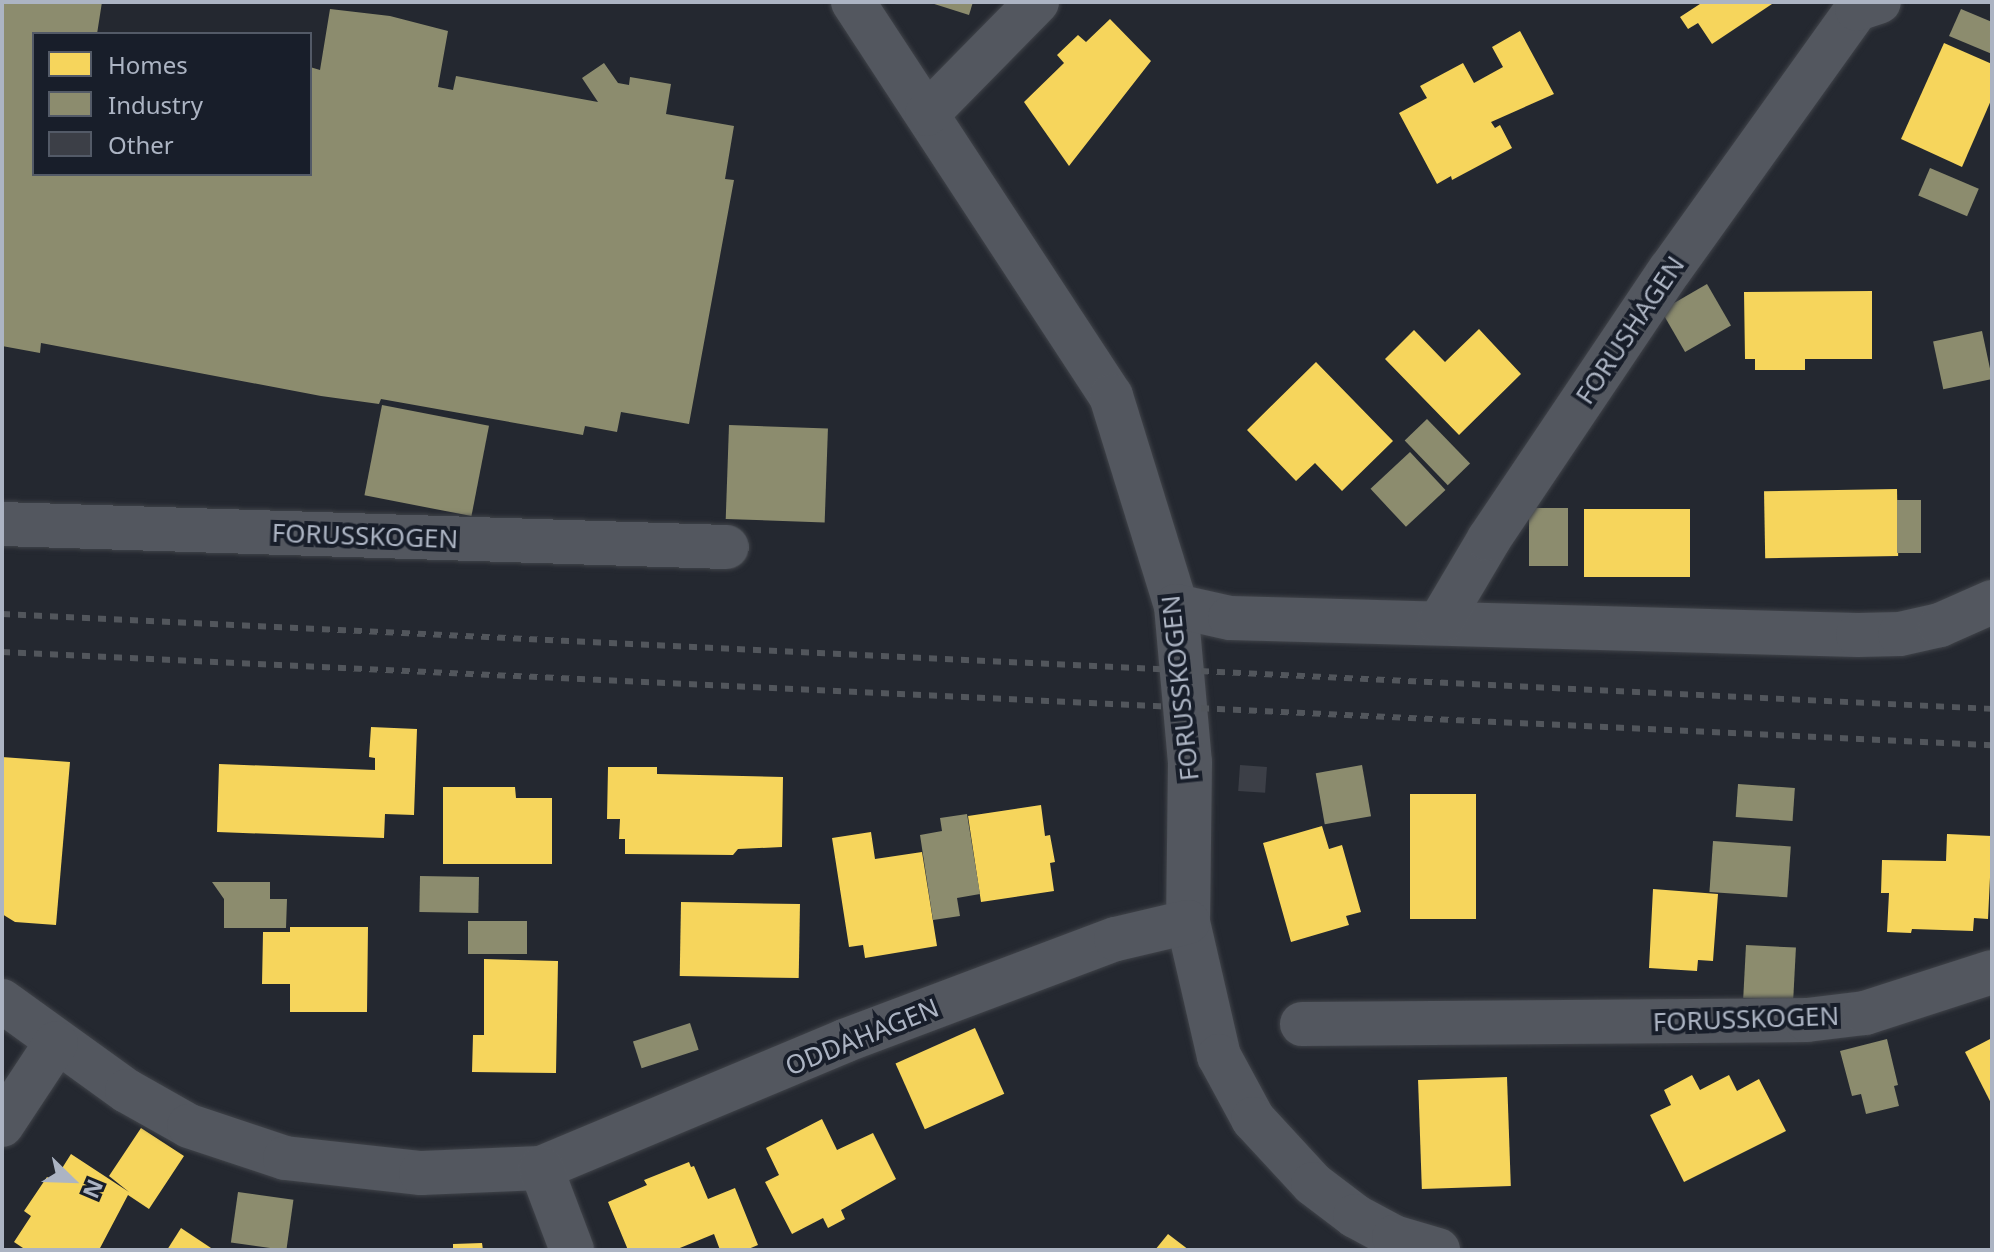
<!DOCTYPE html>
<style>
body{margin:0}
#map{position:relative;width:1994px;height:1252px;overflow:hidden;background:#242830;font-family:"Noto Sans",sans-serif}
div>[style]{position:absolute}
.homes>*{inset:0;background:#f6d55c;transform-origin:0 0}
.industry>*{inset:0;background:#8c8c6e;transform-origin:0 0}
.building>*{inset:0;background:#3c3f47;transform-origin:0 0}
.roads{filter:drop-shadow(0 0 2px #404349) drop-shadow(0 0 2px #404349)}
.minor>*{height:44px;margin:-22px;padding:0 22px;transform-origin:22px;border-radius:22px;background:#53575f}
.rail>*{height:6px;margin-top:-3px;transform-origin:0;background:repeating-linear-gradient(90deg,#52565c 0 8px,transparent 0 16px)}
span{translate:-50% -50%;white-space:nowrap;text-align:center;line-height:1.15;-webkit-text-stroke:8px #181e2a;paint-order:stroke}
.street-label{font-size:26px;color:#acb4c3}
.frame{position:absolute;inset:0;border:4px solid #acb4c3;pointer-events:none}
.legend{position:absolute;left:32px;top:32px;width:280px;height:144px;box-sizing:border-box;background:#181e2a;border:2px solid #535a67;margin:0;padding:10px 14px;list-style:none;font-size:24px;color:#acb4c3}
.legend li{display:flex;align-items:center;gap:16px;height:40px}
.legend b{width:40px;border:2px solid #535a67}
.north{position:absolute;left:32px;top:1140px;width:80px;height:80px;-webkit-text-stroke:6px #181e2a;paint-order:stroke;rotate:113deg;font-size:22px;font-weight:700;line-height:32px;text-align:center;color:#acb4c3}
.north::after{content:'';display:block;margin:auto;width:28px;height:36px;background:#acb4c3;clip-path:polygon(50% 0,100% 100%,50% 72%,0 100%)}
</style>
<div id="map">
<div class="homes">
<i style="clip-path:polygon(1703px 2px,1775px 2px,1712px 44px,1698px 23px,1688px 29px,1680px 17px)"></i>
<i style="clip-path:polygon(1110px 19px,1151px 61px,1069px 166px,1024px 102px,1064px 63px,1057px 55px,1078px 35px,1086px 42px)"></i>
<i style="clip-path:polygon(1520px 31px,1554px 94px,1491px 122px,1495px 128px,1500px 125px,1512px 148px,1452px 180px,1451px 176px,1437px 184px,1399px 113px,1427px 98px,1420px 86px,1463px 63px,1474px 83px,1503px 67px,1492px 47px)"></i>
<i style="clip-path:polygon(1944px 43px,1992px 64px,1992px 98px,1962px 167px,1901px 139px)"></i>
<i style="clip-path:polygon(1872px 291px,1872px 359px,1805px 359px,1805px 370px,1755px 370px,1755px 359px,1745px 359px,1744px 292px)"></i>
<i style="clip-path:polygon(1479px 329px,1521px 374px,1459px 435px,1385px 359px,1414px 330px,1445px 362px)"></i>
<i style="clip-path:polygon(1316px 362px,1393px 441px,1342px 491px,1315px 463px,1296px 481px,1247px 430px)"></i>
<i style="left:1897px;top:489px;width:67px;height:133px;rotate:89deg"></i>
<i style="left:1690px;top:509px;width:68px;height:106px;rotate:90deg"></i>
<i style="clip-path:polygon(371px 727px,417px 729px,414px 815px,385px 814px,384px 838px,217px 832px,219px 764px,375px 770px,375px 758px,369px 757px)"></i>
<i style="clip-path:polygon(2px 757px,70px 762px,56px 925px,15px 922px,2px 914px)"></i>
<i style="clip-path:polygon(608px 767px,657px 767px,657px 774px,783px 777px,782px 847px,738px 849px,733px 855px,625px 854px,625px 839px,619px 839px,620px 819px,607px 819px)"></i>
<i style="clip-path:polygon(443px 787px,515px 787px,516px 798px,552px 798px,552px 864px,443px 864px)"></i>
<i style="left:1410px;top:794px;width:66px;height:125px"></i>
<i style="clip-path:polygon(1041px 805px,1045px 836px,1050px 835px,1055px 862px,1050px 863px,1054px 891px,981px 902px,968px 816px)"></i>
<i style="clip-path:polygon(1322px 826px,1329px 849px,1342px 845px,1361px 912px,1346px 916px,1349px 925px,1291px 942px,1263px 843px)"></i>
<i style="clip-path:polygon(871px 832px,875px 859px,922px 852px,937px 946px,865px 958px,863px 945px,849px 947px,832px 838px)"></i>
<i style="clip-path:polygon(1947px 834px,1992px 836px,1988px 919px,1974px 918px,1973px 931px,1912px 929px,1911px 933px,1887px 932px,1889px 893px,1881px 893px,1882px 860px,1946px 861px)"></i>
<i style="clip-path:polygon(1653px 889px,1718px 894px,1713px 961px,1698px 960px,1697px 971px,1649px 968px)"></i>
<i style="left:681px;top:902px;width:119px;height:74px;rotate:1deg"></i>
<i style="clip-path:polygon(290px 927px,368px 927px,367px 1012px,290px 1012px,290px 984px,262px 984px,263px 932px,290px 932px)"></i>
<i style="clip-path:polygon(484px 959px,558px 961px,556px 1073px,472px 1072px,473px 1035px,484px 1035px)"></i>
<i style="left:975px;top:1028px;width:72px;height:87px;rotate:66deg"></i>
<i style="clip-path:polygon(1992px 1038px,1992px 1105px,1965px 1052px)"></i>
<i style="clip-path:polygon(1692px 1075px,1700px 1090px,1729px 1075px,1737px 1091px,1759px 1079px,1786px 1131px,1684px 1182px,1650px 1115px,1671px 1105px,1664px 1090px)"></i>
<i style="left:1507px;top:1077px;width:109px;height:89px;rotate:88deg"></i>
<i style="clip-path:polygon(822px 1119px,837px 1150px,873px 1133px,896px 1179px,841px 1210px,845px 1219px,828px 1228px,823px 1218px,792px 1234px,765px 1182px,779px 1175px,766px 1148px)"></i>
<i style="clip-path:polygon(141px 1128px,184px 1156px,149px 1209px,128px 1195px,99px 1250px,26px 1250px,14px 1242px,31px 1216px,24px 1211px,47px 1177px,54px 1181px,71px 1154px,129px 1192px,109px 1176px)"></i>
<i style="clip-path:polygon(689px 1162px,691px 1167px,694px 1166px,708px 1199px,735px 1188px,758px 1245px,746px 1250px,720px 1250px,714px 1234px,675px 1250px,628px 1250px,608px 1202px,647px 1185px,644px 1180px)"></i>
<i style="clip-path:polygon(181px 1228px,214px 1250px,167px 1250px)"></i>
<i style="clip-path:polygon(1168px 1234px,1189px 1250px,1155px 1250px)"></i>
<i style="clip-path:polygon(482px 1243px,483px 1250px,453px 1250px,453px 1244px)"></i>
</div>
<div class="industry">
<i style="clip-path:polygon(2px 2px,102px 2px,97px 34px,34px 34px,34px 174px,310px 174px,310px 67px,320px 70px,330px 9px,390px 16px,448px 31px,438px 87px,453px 90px,456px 76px,598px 102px,582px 78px,604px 63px,618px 83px,629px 85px,630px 77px,671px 84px,666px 114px,734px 126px,725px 179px,734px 180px,689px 424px,621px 412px,617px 432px,585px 426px,583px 435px,381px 399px,379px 404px,321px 396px,41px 343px,40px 353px,2px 346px)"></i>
<i style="clip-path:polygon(928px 2px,973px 2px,969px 15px)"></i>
<i style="clip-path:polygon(1961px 9px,1992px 22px,1992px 54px,1949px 36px)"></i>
<i style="left:1930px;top:168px;width:53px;height:30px;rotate:23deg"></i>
<i style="left:1707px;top:284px;width:48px;height:53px;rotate:60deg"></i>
<i style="left:1982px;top:331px;width:49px;height:50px;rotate:78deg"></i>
<i style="left:382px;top:405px;width:109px;height:92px;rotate:11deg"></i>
<i style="left:1427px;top:419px;width:62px;height:31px;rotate:46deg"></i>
<i style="left:729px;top:425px;width:99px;height:94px;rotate:2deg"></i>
<i style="left:1410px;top:452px;width:52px;height:54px;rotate:47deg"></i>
<i style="left:1897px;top:500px;width:24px;height:53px"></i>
<i style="left:1568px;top:508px;width:58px;height:39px;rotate:90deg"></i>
<i style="left:1362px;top:765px;width:52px;height:47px;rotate:80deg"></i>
<i style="left:1738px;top:784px;width:57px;height:33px;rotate:4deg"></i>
<i style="clip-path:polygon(967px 814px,980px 894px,957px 898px,960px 916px,933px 920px,920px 835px,942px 831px,940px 818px)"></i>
<i style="left:1713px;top:841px;width:78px;height:51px;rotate:4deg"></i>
<i style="left:420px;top:876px;width:59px;height:36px;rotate:1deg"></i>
<i style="clip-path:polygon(212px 882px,270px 882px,270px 899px,287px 899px,286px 928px,224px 928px,224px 899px)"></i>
<i style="left:468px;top:921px;width:59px;height:33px"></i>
<i style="left:1746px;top:945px;width:50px;height:53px;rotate:3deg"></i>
<i style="left:690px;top:1023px;width:28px;height:60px;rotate:72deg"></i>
<i style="clip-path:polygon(1887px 1039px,1898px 1085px,1894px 1086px,1899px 1106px,1866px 1114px,1861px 1094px,1852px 1096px,1840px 1051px)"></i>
<i style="left:238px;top:1192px;width:56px;height:51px;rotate:8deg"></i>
</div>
<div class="building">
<i style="left:1240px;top:765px;width:27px;height:26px;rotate:4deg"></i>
</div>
<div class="roads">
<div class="minor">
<i style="left:853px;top:2px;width:471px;rotate:56.8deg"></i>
<i style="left:1111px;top:396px;width:220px;rotate:72.8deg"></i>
<i style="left:1176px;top:606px;width:157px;rotate:84.9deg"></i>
<i style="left:1190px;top:762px;width:160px;rotate:90.7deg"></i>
<i style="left:1188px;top:922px;width:138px;rotate:77deg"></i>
<i style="left:1219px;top:1056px;width:72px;rotate:61.6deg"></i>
<i style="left:1253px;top:1119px;width:88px;rotate:47.3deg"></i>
<i style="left:1313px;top:1184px;width:53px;rotate:37.3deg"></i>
<i style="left:1355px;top:1216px;width:44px;rotate:28.3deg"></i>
<i style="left:1394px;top:1237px;width:46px;rotate:16.5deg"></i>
<i style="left:927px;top:114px;width:157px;rotate:-45.5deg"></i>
<i style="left:2px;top:524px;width:725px;rotate:1.82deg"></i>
<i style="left:1176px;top:606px;width:55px;rotate:12.5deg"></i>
<i style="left:1230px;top:618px;width:628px;rotate:1.55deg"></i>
<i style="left:1858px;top:635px;width:42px;rotate:-1.4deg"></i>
<i style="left:1900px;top:634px;width:41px;rotate:-12.7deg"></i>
<i style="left:1940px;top:625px;width:57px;rotate:-23.9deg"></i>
<i style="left:1440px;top:622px;width:96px;rotate:-59.4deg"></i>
<i style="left:1489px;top:539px;width:324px;rotate:-56.1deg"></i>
<i style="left:1670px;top:270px;width:321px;rotate:-54.4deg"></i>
<i style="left:1857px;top:9px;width:23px;rotate:-18deg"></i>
<i style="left:2px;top:1001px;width:154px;rotate:35.8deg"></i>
<i style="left:127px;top:1091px;width:71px;rotate:29.4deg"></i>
<i style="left:189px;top:1126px;width:101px;rotate:18.4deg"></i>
<i style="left:285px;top:1158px;width:137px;rotate:6.3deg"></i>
<i style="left:421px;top:1173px;width:120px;rotate:-2.4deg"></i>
<i style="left:541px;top:1168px;width:329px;rotate:-22.7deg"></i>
<i style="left:844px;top:1041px;width:290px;rotate:-20.6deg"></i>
<i style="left:1116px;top:939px;width:74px;rotate:-13.3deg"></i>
<i style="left:1302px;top:1024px;width:505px;rotate:-0.45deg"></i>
<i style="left:1807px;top:1020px;width:58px;rotate:-6.9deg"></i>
<i style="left:1865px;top:1013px;width:133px;rotate:-17.9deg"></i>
<i style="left:2px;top:1125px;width:98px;rotate:-56.6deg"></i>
<i style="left:541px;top:1168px;width:88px;rotate:69.3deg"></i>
</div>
</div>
<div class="rail">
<i style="left:2px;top:614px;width:1992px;rotate:2.73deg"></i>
<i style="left:2px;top:652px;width:1992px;rotate:2.68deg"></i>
</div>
<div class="street-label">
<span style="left:1630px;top:330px;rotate:-56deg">FORUSHAGEN</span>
<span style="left:365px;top:536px;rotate:2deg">FORUSSKOGEN</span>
<span style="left:1180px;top:688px;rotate:-96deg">FORUSSKOGEN</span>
<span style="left:1746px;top:1019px;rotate:-2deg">FORUSSKOGEN</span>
<span style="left:862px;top:1037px;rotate:-22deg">ODDAHAGEN</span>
</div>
<div class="frame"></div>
<ul class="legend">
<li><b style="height:22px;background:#f6d55c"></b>Homes</li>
<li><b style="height:22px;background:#8c8c6e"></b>Industry</li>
<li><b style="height:22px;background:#3c3f47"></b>Other</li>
</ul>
<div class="north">N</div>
</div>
